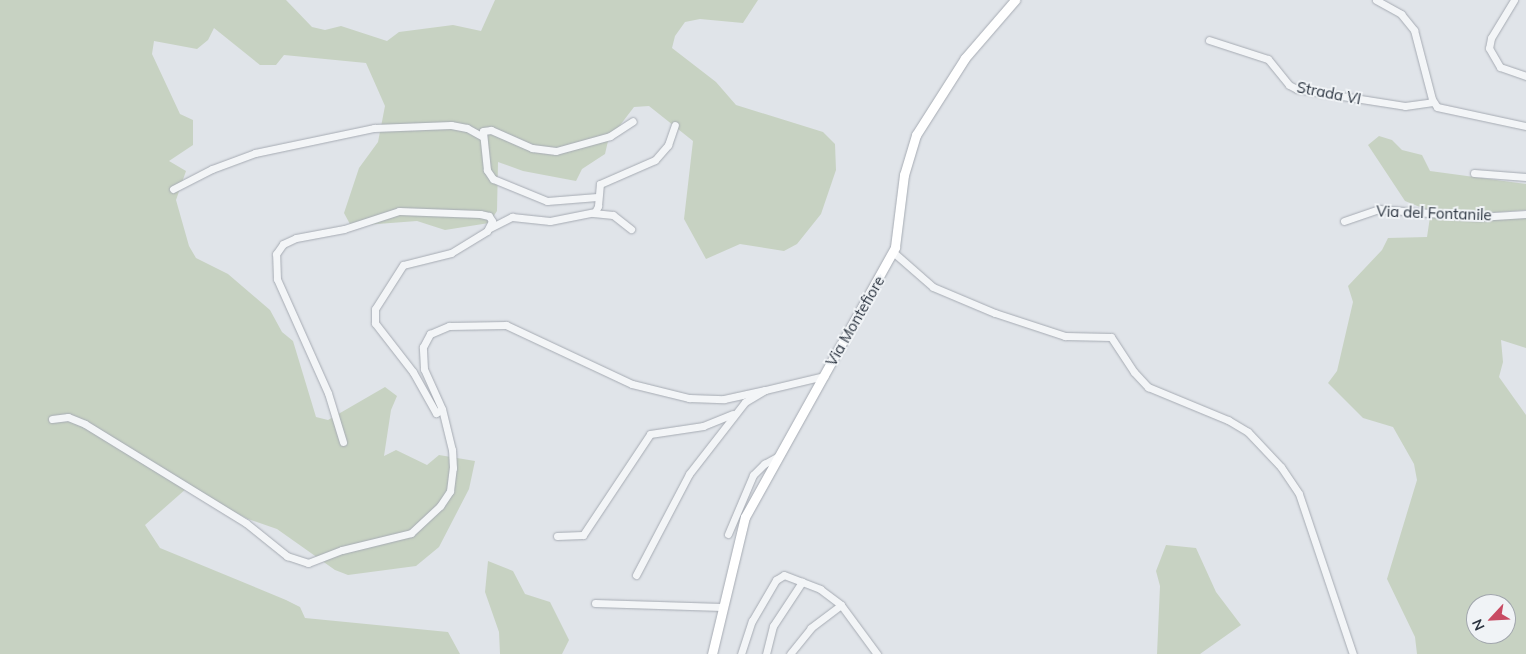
<!DOCTYPE html>
<style>
body{margin:0}
#map{position:relative;width:1526px;height:654px;overflow:hidden;background:#e0e4e9;font-family:Mulish,sans-serif}
div>[style]{position:absolute}
.green>*{inset:0;background:#c7d2c2}
.roads{filter:drop-shadow(0 0 1px #a6abb3) drop-shadow(0 0 1px #a6abb3)}
.minor>*{height:7px;margin:-3.5px;padding:0 3.5px;transform-origin:3.5px;border-radius:3.5px;background:#f3f5f7}
.major>*{height:9px;margin:-4.5px;padding:0 4.5px;transform-origin:4.5px;border-radius:4.5px;background:#fff}
span{translate:-50% -50%;white-space:nowrap;text-align:center;line-height:1.15;-webkit-text-stroke:4px #f0f3f6;paint-order:stroke}
.street-label{font-size:15px;color:#2a333f}
.north{position:absolute;left:1466px;top:594px;width:50px;height:50px;box-sizing:border-box;background:#f0f3f6;border:1px solid #a1a6ad;border-radius:50%;rotate:245deg;font-size:14px;font-weight:700;line-height:20px;text-align:center;color:#2a333f}
.north::after{content:'';display:block;margin:auto;width:18px;height:22px;background:#c84b63;clip-path:polygon(50% 0,100% 100%,50% 72%,0 100%)}
</style>
<div id="map">
<div class="green">
<i style="clip-path:polygon(0 0,286px 0,312px 27px,325px 30px,341px 26px,387px 41px,399px 32px,453px 25px,481px 31px,495px 0,758px 0,743px 23px,700px 19px,685px 22px,675px 36px,672px 48px,716px 82px,736px 105px,823px 132px,835px 144px,836px 170px,821px 214px,797px 244px,784px 251px,740px 244px,706px 259px,684px 219px,693px 141px,649px 106px,634px 107px,608px 141px,605px 154px,582px 169px,576px 181px,523px 171px,498px 162px,497px 211px,489px 223px,445px 230px,417px 221px,351px 226px,344px 213px,359px 168px,378px 142px,385px 106px,366px 63px,284px 55px,276px 65px,260px 65px,214px 28px,208px 40px,197px 49px,154px 41px,152px 54px,180px 114px,193px 120px,193px 145px,169px 161px,186px 171px,176px 200px,189px 246px,196px 258px,228px 274px,270px 310px,282px 332px,293px 341px,316px 417px,328px 420px,385px 387px,397px 396px,391px 410px,384px 456px,396px 450px,427px 465px,439px 455px,475px 461px,469px 489px,439px 547px,416px 566px,348px 575px,335px 570px,277px 529px,248px 519px,187px 488px,145px 525px,160px 548px,286px 600px,300px 607px,305px 618px,448px 632px,460px 654px,0 654px)"></i>
<i style="clip-path:polygon(1379px 136px,1392px 140px,1402px 150px,1422px 155px,1430px 171px,1526px 184px,1526px 210px,1486px 213px,1425px 209px,1405px 201px,1368px 145px)"></i>
<i style="clip-path:polygon(evenodd,1430px 217px,1526px 217px,1526px 348px,1501px 340px,1503px 362px,1499px 377px,1526px 415px,1526px 654px,1417px 654px,1415px 637px,1387px 579px,1417px 480px,1414px 464px,1393px 427px,1363px 418px,1328px 383px,1337px 371px,1353px 302px,1348px 286px,1382px 250px,1388px 238px,1427px 237px,1430px 217px,1476px 604px,1506px 604px,1506px 634px,1476px 634px,1476px 604px)"></i>
<i style="clip-path:polygon(1166px 545px,1196px 548px,1216px 592px,1241px 625px,1200px 654px,1157px 654px,1160px 586px,1156px 571px)"></i>
<i style="clip-path:polygon(488px 561px,513px 571px,525px 594px,550px 602px,569px 640px,562px 654px,500px 654px,499px 632px,485px 592px)"></i>
</div>
<div class="roads">
<div class="minor">
<i style="left:1376px;top:0;width:29px;rotate:29deg"></i>
<i style="left:1401px;top:14px;width:21px;rotate:51deg"></i>
<i style="left:1414px;top:30px;width:71px;rotate:75.4deg"></i>
<i style="left:1432px;top:99px;width:9px;rotate:58deg"></i>
<i style="left:1437px;top:107px;width:91px;rotate:12.1deg"></i>
<i style="left:1514px;top:0;width:44px;rotate:121.2deg"></i>
<i style="left:1491px;top:38px;width:10px;rotate:101deg"></i>
<i style="left:1489px;top:48px;width:22px;rotate:60deg"></i>
<i style="left:1500px;top:67px;width:28px;rotate:19deg"></i>
<i style="left:1209px;top:40px;width:62px;rotate:17.9deg"></i>
<i style="left:1268px;top:59px;width:33px;rotate:51deg"></i>
<i style="left:1289px;top:85px;width:9px;rotate:27deg"></i>
<i style="left:1297px;top:89px;width:109px;rotate:8.9deg"></i>
<i style="left:1405px;top:106px;width:28px;rotate:-8deg"></i>
<i style="left:1474px;top:173px;width:52px;rotate:4.4deg"></i>
<i style="left:173px;top:189px;width:44px;rotate:-27.1deg"></i>
<i style="left:212px;top:169px;width:46px;rotate:-20.4deg"></i>
<i style="left:255px;top:153px;width:122px;rotate:-11.9deg"></i>
<i style="left:374px;top:128px;width:77px;rotate:-2.2deg"></i>
<i style="left:451px;top:125px;width:16px;rotate:11deg"></i>
<i style="left:467px;top:128px;width:18px;rotate:29deg"></i>
<i style="left:597px;top:197px;width:50px;rotate:175.4deg"></i>
<i style="left:547px;top:201px;width:58px;rotate:-157.8deg"></i>
<i style="left:493px;top:179px;width:11px;rotate:-124deg"></i>
<i style="left:487px;top:170px;width:39px;rotate:-96deg"></i>
<i style="left:483px;top:131px;width:8px;rotate:-7deg"></i>
<i style="left:491px;top:130px;width:45px;rotate:23.7deg"></i>
<i style="left:532px;top:148px;width:24px;rotate:7deg"></i>
<i style="left:556px;top:151px;width:56px;rotate:-15.5deg"></i>
<i style="left:610px;top:136px;width:27px;rotate:-33deg"></i>
<i style="left:593px;top:213px;width:20px;rotate:6deg"></i>
<i style="left:613px;top:215px;width:23px;rotate:38deg"></i>
<i style="left:1344px;top:221px;width:37px;rotate:-19deg"></i>
<i style="left:1379px;top:209px;width:99px;rotate:4.6deg"></i>
<i style="left:1478px;top:217px;width:48px;rotate:-3.6deg"></i>
<i style="left:490px;top:228px;width:25px;rotate:-27deg"></i>
<i style="left:512px;top:217px;width:38px;rotate:6deg"></i>
<i style="left:550px;top:221px;width:46px;rotate:-11.3deg"></i>
<i style="left:595px;top:212px;width:7px;rotate:-63deg"></i>
<i style="left:598px;top:206px;width:22px;rotate:-85deg"></i>
<i style="left:600px;top:184px;width:60px;rotate:-23.6deg"></i>
<i style="left:655px;top:160px;width:20px;rotate:-49deg"></i>
<i style="left:668px;top:145px;width:21px;rotate:-71deg"></i>
<i style="left:893px;top:252px;width:53px;rotate:41.2deg"></i>
<i style="left:933px;top:287px;width:67px;rotate:22.8deg"></i>
<i style="left:995px;top:313px;width:74px;rotate:18.2deg"></i>
<i style="left:1065px;top:336px;width:46px;rotate:1.2deg"></i>
<i style="left:1111px;top:337px;width:42px;rotate:56.7deg"></i>
<i style="left:1134px;top:372px;width:21px;rotate:47deg"></i>
<i style="left:1148px;top:387px;width:87px;rotate:22.4deg"></i>
<i style="left:1228px;top:420px;width:23px;rotate:31deg"></i>
<i style="left:1248px;top:432px;width:48px;rotate:46.7deg"></i>
<i style="left:1281px;top:467px;width:32px;rotate:56deg"></i>
<i style="left:1299px;top:494px;width:169px;rotate:71.4deg"></i>
<i style="left:52px;top:419px;width:16px;rotate:-7deg"></i>
<i style="left:68px;top:417px;width:18px;rotate:22deg"></i>
<i style="left:85px;top:424px;width:189px;rotate:31.6deg"></i>
<i style="left:246px;top:523px;width:53px;rotate:38.8deg"></i>
<i style="left:287px;top:556px;width:22px;rotate:18deg"></i>
<i style="left:308px;top:563px;width:36px;rotate:-21deg"></i>
<i style="left:342px;top:550px;width:71px;rotate:-13.8deg"></i>
<i style="left:411px;top:533px;width:40px;rotate:-43deg"></i>
<i style="left:440px;top:506px;width:18px;rotate:-56deg"></i>
<i style="left:450px;top:491px;width:23px;rotate:-83deg"></i>
<i style="left:453px;top:468px;width:18px;rotate:-93deg"></i>
<i style="left:452px;top:450px;width:42px;rotate:-103.7deg"></i>
<i style="left:343px;top:442px;width:51px;rotate:-107deg"></i>
<i style="left:328px;top:393px;width:125px;rotate:-114.1deg"></i>
<i style="left:277px;top:279px;width:25px;rotate:-92deg"></i>
<i style="left:276px;top:254px;width:12px;rotate:-55deg"></i>
<i style="left:283px;top:244px;width:14px;rotate:-25deg"></i>
<i style="left:296px;top:238px;width:49px;rotate:-10.6deg"></i>
<i style="left:344px;top:229px;width:58px;rotate:-18.1deg"></i>
<i style="left:399px;top:211px;width:81px;rotate:2.1deg"></i>
<i style="left:480px;top:214px;width:9px;rotate:13deg"></i>
<i style="left:489px;top:216px;width:6px;rotate:59deg"></i>
<i style="left:492px;top:221px;width:11px;rotate:117deg"></i>
<i style="left:487px;top:231px;width:42px;rotate:148.6deg"></i>
<i style="left:451px;top:253px;width:49px;rotate:166deg"></i>
<i style="left:403px;top:265px;width:52px;rotate:122.5deg"></i>
<i style="left:375px;top:309px;width:14px;rotate:90deg"></i>
<i style="left:375px;top:323px;width:62px;rotate:52.2deg"></i>
<i style="left:413px;top:372px;width:47px;rotate:60.7deg"></i>
<i style="left:436px;top:413px;width:7px;rotate:-34deg"></i>
<i style="left:442px;top:409px;width:44px;rotate:-114.2deg"></i>
<i style="left:424px;top:369px;width:22px;rotate:-93deg"></i>
<i style="left:423px;top:347px;width:15px;rotate:-62deg"></i>
<i style="left:430px;top:334px;width:21px;rotate:-23deg"></i>
<i style="left:449px;top:326px;width:57px;rotate:-1deg"></i>
<i style="left:506px;top:325px;width:139px;rotate:25.1deg"></i>
<i style="left:632px;top:384px;width:59px;rotate:13.8deg"></i>
<i style="left:689px;top:398px;width:35px;rotate:2deg"></i>
<i style="left:724px;top:399px;width:42px;rotate:-12.4deg"></i>
<i style="left:728px;top:534px;width:64px;rotate:-67deg"></i>
<i style="left:753px;top:475px;width:16px;rotate:-45deg"></i>
<i style="left:764px;top:464px;width:15px;rotate:-28deg"></i>
<i style="left:557px;top:536px;width:26px;rotate:-2deg"></i>
<i style="left:583px;top:535px;width:121px;rotate:-56.4deg"></i>
<i style="left:650px;top:434px;width:54px;rotate:-8.6deg"></i>
<i style="left:703px;top:426px;width:32px;rotate:-22deg"></i>
<i style="left:636px;top:575px;width:114px;rotate:-62.3deg"></i>
<i style="left:689px;top:474px;width:91px;rotate:-52.1deg"></i>
<i style="left:745px;top:402px;width:23px;rotate:-31deg"></i>
<i style="left:765px;top:390px;width:61px;rotate:-13.3deg"></i>
<i style="left:595px;top:603px;width:127px;rotate:1.8deg"></i>
<i style="left:841px;top:605px;width:61px;rotate:53.7deg"></i>
<i style="left:741px;top:654px;width:35px;rotate:-72deg"></i>
<i style="left:752px;top:621px;width:48px;rotate:-59.7deg"></i>
<i style="left:776px;top:580px;width:9px;rotate:-32deg"></i>
<i style="left:784px;top:575px;width:39px;rotate:21deg"></i>
<i style="left:820px;top:589px;width:26px;rotate:37deg"></i>
<i style="left:841px;top:605px;width:38px;rotate:143deg"></i>
<i style="left:811px;top:628px;width:33px;rotate:129deg"></i>
<i style="left:766px;top:654px;width:29px;rotate:-76deg"></i>
<i style="left:773px;top:626px;width:53px;rotate:-56.6deg"></i>
</div>
<div class="major">
<i style="left:712px;top:654px;width:141px;rotate:-76.5deg"></i>
<i style="left:745px;top:517px;width:309px;rotate:-60.9deg"></i>
<i style="left:895px;top:247px;width:73px;rotate:-82.9deg"></i>
<i style="left:904px;top:175px;width:42px;rotate:-73.3deg"></i>
<i style="left:916px;top:135px;width:91px;rotate:-57.5deg"></i>
<i style="left:965px;top:58px;width:77px;rotate:-49.2deg"></i>
</div>
</div>
<div class="street-label">
<span style="left:1329px;top:93px;rotate:11deg">Strada VI</span>
<span style="left:1434px;top:213px;rotate:2deg">Via del Fontanile</span>
<span style="left:855px;top:321px;rotate:-60deg">Via Montefiore</span>
</div>
<div class="north">N</div>
</div>
